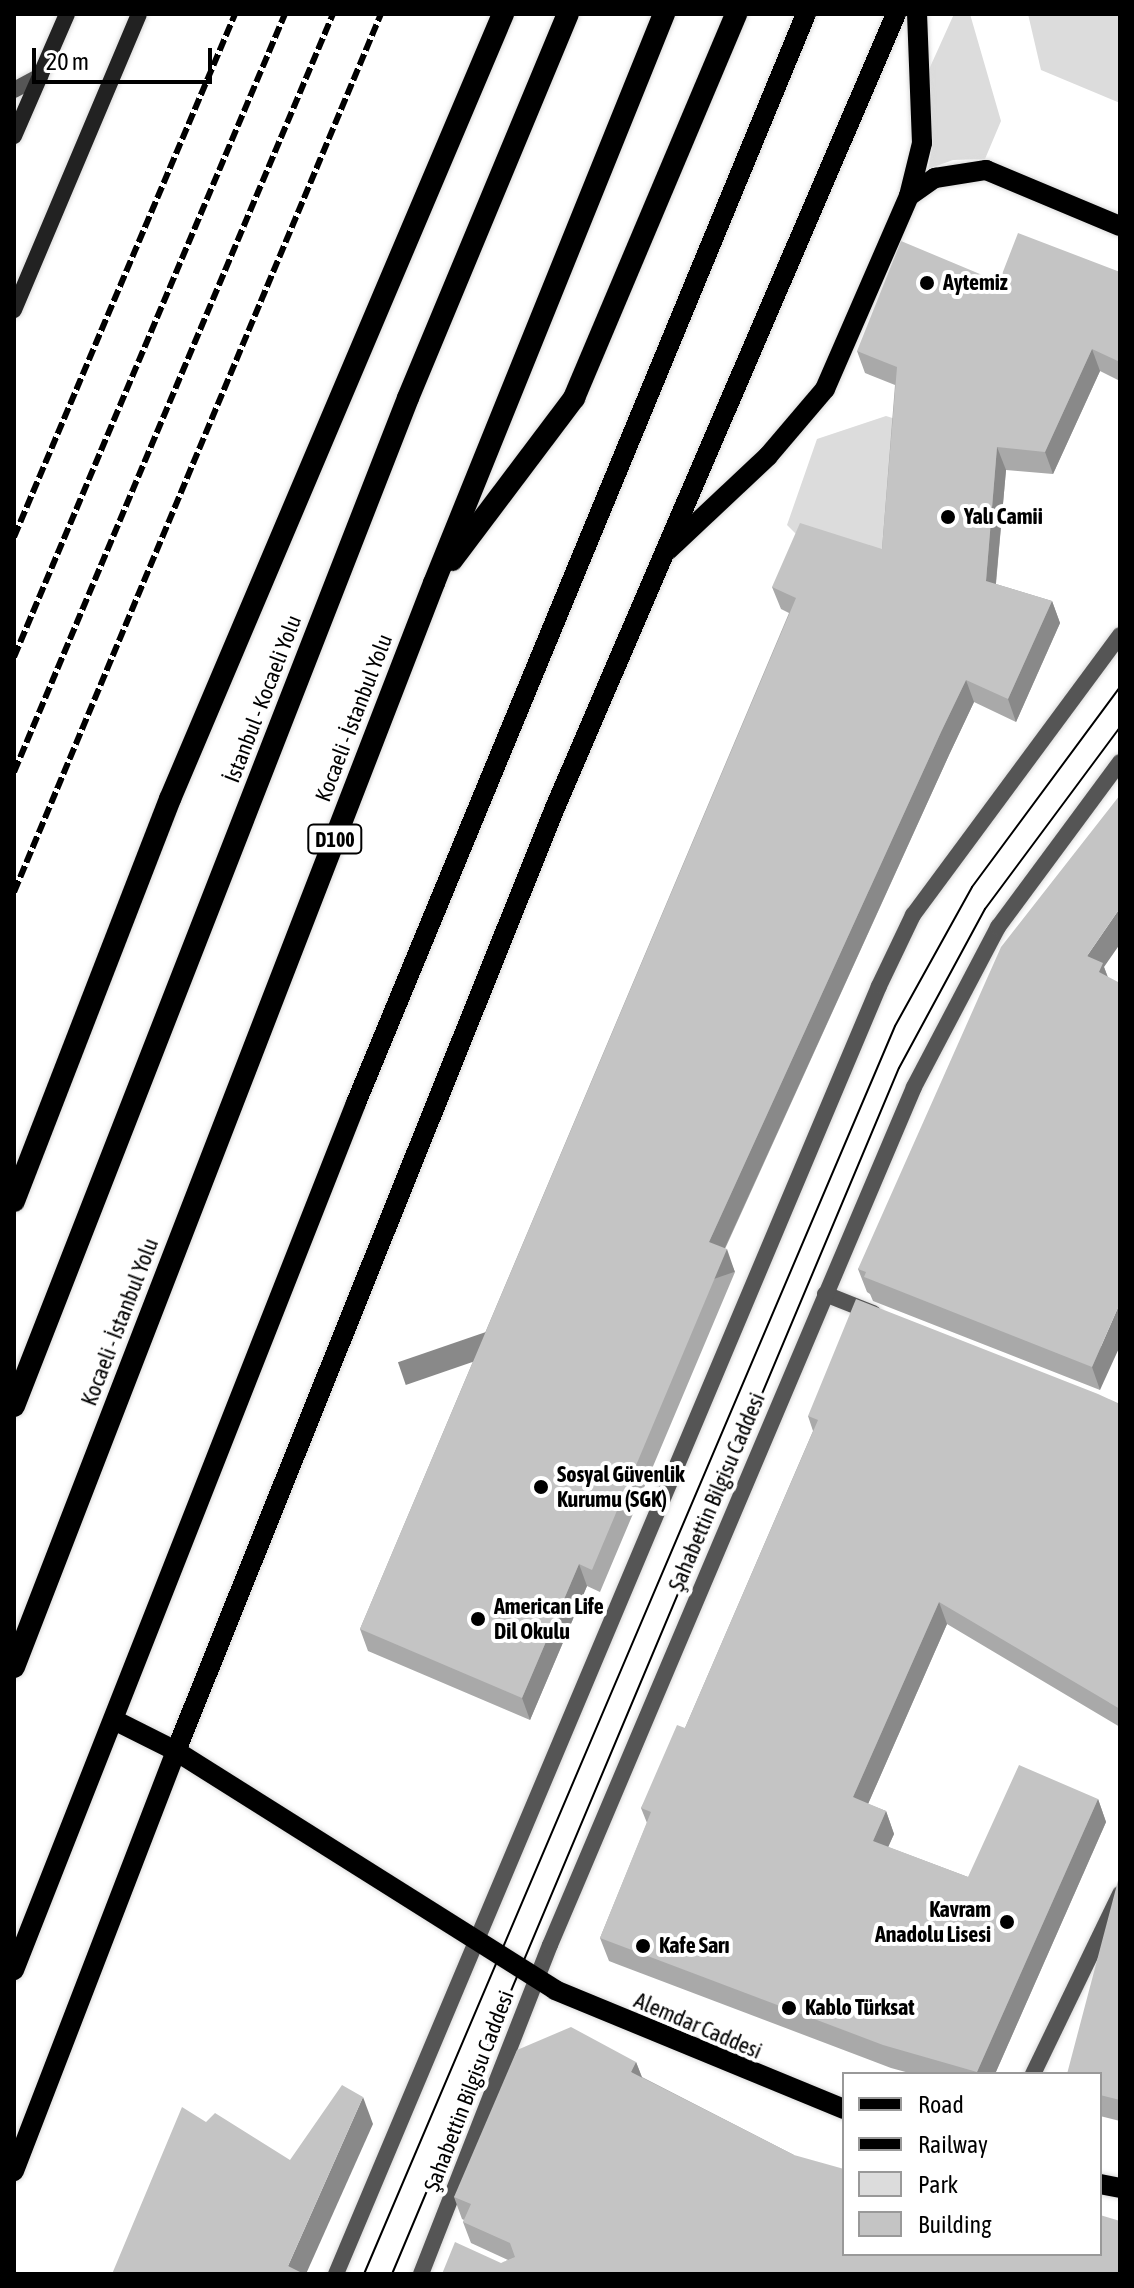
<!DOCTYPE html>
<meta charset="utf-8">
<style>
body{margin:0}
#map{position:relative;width:1134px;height:2288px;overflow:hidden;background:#fff;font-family:"Asap Condensed",sans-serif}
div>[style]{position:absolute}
.green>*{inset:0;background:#dcdcdc}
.roads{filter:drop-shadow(0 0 2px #dbdbdb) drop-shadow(0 0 2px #dbdbdb)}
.service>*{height:16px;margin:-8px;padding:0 8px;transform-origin:8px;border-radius:8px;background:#555}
.pedestrian>*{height:16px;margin:-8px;padding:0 8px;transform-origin:8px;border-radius:8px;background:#555}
.minor>*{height:16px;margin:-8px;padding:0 8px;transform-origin:8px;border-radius:8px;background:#555}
.secondary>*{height:16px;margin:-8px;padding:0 8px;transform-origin:8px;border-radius:8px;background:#222}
.primary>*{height:20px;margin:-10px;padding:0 10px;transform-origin:10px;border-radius:10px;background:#000}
.trunk>*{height:22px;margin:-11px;padding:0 11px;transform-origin:11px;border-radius:11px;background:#000}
.tram>*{height:2px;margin:-1px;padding:0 1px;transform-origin:1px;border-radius:1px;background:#000}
.rail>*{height:6px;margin-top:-3px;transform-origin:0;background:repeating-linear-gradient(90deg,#000 0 12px,transparent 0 16px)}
.wall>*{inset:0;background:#a9a9a9}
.shaded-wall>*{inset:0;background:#898989;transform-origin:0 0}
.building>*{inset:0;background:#c4c4c4}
.dots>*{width:22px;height:22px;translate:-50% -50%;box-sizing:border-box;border:4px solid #fff;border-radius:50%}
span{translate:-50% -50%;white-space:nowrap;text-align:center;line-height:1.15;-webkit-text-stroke:8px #fff;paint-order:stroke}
.shield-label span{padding:2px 6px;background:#fff;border:2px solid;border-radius:6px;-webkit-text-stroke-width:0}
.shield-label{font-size:20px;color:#000;font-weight:700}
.poi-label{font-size:22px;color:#000;font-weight:700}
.left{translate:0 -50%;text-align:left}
.right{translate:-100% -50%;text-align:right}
.street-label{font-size:22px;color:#000}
.frame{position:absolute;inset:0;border:16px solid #000;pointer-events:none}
.legend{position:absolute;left:842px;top:2072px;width:260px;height:184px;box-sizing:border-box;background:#fff;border:2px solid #999;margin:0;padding:10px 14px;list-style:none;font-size:24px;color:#000}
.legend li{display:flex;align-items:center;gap:16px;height:40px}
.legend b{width:40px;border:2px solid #999}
.scale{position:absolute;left:32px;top:48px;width:180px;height:36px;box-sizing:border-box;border:4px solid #000;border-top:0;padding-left:10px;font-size:24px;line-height:28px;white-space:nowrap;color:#000;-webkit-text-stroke:6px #fff;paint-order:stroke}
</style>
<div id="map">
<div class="green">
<i style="clip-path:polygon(954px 14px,970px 14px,1001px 121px,985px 159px,953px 160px,928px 169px,933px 142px,926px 76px)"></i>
<i style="clip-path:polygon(1028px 14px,1120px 14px,1120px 103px,1041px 70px)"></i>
<i style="clip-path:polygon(886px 416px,947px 435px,890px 564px,997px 573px,985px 600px,808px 546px,787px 525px,817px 439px)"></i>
</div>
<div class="roads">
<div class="service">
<i style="left:14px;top:90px;width:30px;rotate:-28deg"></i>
</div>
<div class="pedestrian">
<i style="left:825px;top:1294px;width:52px;rotate:21.6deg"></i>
<i style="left:336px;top:2274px;width:1398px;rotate:-67.14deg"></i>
<i style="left:879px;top:986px;width:79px;rotate:-64.4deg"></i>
<i style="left:913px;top:915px;width:348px;rotate:-53.5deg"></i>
<i style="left:421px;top:2274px;width:353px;rotate:-68.6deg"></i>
<i style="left:550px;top:1945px;width:932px;rotate:-67.01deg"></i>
<i style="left:914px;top:1087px;width:181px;rotate:-62.3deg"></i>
<i style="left:998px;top:927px;width:205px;rotate:-53.5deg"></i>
</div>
<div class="minor">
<i style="left:1033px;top:2074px;width:200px;rotate:-64.2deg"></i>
</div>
<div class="secondary">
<i style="left:14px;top:136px;width:133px;rotate:-66.5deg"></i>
<i style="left:14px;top:310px;width:321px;rotate:-67.1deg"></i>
</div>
<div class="primary">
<i style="left:909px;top:196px;width:55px;rotate:-76.2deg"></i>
<i style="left:922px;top:143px;width:129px;rotate:-92.2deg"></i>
<i style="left:668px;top:550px;width:137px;rotate:-43.2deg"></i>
<i style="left:768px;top:456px;width:88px;rotate:-49.6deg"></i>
<i style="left:825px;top:389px;width:210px;rotate:-66.5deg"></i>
<i style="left:909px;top:196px;width:32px;rotate:-35deg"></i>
<i style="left:935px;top:178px;width:52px;rotate:-8.9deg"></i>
<i style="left:986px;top:170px;width:145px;rotate:22.7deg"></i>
<i style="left:114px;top:1720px;width:69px;rotate:26.6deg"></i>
<i style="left:176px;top:1751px;width:448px;rotate:32.2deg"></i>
<i style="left:555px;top:1990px;width:313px;rotate:22.4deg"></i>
<i style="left:14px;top:1970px;width:932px;rotate:-68.47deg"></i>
<i style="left:356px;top:1103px;width:1178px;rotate:-67.55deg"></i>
<i style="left:14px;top:2171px;width:450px;rotate:-68.9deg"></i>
<i style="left:176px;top:1751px;width:1014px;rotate:-68.11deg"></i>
<i style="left:554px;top:810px;width:866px;rotate:-66.75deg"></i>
<i style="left:1100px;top:2184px;width:20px;rotate:11deg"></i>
</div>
<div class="trunk">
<i style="left:452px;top:560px;width:203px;rotate:-53deg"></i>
<i style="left:574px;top:398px;width:417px;rotate:-67.1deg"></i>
<i style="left:14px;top:1201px;width:431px;rotate:-68.8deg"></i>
<i style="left:170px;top:799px;width:853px;rotate:-67.01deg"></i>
<i style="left:14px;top:1406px;width:1082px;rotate:-68.65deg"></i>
<i style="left:408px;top:398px;width:416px;rotate:-67.4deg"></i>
<i style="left:14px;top:1667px;width:1163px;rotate:-68.82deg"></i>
<i style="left:434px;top:583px;width:614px;rotate:-67.99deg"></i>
</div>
</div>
<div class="tram">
<i style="left:364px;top:2274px;width:1356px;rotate:-66.95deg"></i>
<i style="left:895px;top:1026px;width:159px;rotate:-61deg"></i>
<i style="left:972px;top:887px;width:249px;rotate:-53.5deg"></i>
<i style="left:392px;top:2274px;width:1308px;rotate:-67.2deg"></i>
<i style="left:899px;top:1068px;width:181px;rotate:-61.6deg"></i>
<i style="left:985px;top:909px;width:227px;rotate:-53.4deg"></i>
</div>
<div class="rail">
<i style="left:14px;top:537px;width:568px;rotate:-67.09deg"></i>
<i style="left:14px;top:657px;width:698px;rotate:-67.15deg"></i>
<i style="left:14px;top:772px;width:822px;rotate:-67.18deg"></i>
<i style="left:14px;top:892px;width:952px;rotate:-67.32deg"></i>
</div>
<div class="wall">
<i style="clip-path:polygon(1120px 272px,1120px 381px,1100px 371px,1053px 474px,1006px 470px,996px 584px,1052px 601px,1060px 623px,1016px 722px,974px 702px,949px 755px,725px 1249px,735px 1272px,600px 1592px,587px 1586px,530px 1720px,368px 1651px,360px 1629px,789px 613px,781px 609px,772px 587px,882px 549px,895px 385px,865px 373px,857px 351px,999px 282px)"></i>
<i style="clip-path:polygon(1104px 967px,1108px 977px,1100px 1390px,873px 1301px,870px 1294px,867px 1292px,858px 1269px)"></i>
<i style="clip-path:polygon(1120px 1404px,1120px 1727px,947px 1624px,868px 1804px,886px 1811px,894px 1834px,888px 1847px,968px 1877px,1098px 1799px,1106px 1822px,995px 2074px,913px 2074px,891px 2068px,609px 1961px,600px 1938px,647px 1823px,641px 1808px,685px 1728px,813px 1431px,808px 1416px)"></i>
<i style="clip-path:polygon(1120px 1873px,1120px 2121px,1100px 2116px,1100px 2074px)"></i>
<i style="clip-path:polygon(636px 2062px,642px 2077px,794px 2155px,501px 2263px,508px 2260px,471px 2243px,463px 2222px,464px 2220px,462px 2219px,454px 2197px)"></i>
</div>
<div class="shaded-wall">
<i style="clip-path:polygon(1092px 349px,1100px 371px,1053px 474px,1045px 452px)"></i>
<i style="clip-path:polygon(997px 447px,1006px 470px,994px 603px,986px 581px)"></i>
<i style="clip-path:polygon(1052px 601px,1060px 623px,1016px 722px,1008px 699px)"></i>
<i style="clip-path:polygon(966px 680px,974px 702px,949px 755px,717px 1265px,709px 1242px,941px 732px)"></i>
<i style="clip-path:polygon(1120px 908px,1120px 944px,1104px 967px,1111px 987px,1107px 996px,1087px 956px)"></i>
<i style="left:727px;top:1249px;width:24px;height:348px;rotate:71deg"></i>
<i style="clip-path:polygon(1120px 1303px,1120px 1346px,1100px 1390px,1092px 1367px)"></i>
<i style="clip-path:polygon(579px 1564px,587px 1586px,530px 1720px,522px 1698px)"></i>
<i style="clip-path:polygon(939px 1602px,947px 1624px,861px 1820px,853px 1797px)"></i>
<i style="clip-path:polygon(1098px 1799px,1106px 1822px,995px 2074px,978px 2074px,977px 2072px)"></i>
<i style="clip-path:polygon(886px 1811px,894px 1834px,881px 1863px,873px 1841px)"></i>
<i style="clip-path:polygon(636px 2062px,644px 2083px,631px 2072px)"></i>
<i style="clip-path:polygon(363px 2097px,373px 2124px,306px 2274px,291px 2274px,288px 2266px)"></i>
</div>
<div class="building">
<i style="clip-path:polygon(1018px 233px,1120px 272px,1120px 362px,1092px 349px,1045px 452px,997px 447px,986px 581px,1052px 601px,1008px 699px,966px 680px,941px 732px,709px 1242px,727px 1249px,592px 1570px,579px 1564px,522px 1698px,360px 1629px,796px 598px,772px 587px,800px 523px,882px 549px,897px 367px,857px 351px,901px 241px,999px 282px)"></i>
<i style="clip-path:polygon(1120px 795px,1120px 908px,1087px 956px,1103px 963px,1099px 972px,1120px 983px,1120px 1303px,1092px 1367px,864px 1277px,866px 1272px,858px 1269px,1001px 947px)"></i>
<i style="clip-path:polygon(856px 1299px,1098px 1394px,1120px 1404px,1120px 1709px,939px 1602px,853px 1797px,886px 1811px,873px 1841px,968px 1877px,1019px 1765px,1098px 1799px,977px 2072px,883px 2045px,600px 1938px,651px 1812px,641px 1808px,677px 1725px,685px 1728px,818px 1420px,808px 1416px)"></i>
<i style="clip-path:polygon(1120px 1873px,1120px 2100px,1100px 2095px,1100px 2074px,1067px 2074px)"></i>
<i style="clip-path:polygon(571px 2027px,636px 2062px,631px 2072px,794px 2155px,844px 2169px,844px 2254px,1100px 2254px,1100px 2215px,1120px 2221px,1120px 2274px,442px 2274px,455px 2242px,501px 2263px,515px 2257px,510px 2243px,463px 2222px,471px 2204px,454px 2197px,517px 2050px)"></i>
<i style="clip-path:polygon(342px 2085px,363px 2097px,288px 2266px,304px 2274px,112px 2274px,182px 2107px,206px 2122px,215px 2113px,290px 2160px)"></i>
</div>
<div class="dots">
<i style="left:927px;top:283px;background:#000"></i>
<i style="left:948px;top:517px;background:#000"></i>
<i style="left:541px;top:1487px;background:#000"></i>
<i style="left:478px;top:1619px;background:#000"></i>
<i style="left:1007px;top:1922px;background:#000"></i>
<i style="left:643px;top:1946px;background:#000"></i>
<i style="left:789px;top:2008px;background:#000"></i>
</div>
<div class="shield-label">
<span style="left:335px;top:839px">D100</span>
</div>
<div class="poi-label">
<span class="left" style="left:943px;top:283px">Aytemiz</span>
<span class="left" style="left:964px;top:517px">Yalı Camii</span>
<span class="left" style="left:557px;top:1487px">Sosyal Güvenlik<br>Kurumu (SGK)</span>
<span class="left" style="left:494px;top:1619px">American Life<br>Dil Okulu</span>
<span class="right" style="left:991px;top:1922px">Kavram<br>Anadolu Lisesi</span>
<span class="left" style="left:659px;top:1946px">Kafe Sarı</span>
<span class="left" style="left:805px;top:2008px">Kablo Türksat</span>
</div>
<div class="street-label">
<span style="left:263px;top:699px;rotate:-69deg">İstanbul - Kocaeli Yolu</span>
<span style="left:354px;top:718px;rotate:-69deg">Kocaeli - İstanbul Yolu</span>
<span style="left:120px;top:1322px;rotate:-69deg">Kocaeli - İstanbul Yolu</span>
<span style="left:717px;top:1492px;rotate:-67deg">Şahabettin Bilgisu Caddesi</span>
<span style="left:698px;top:2026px;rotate:23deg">Alemdar Caddesi</span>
<span style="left:469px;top:2091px;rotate:-69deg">Şahabettin Bilgisu Caddesi</span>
</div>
<div class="frame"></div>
<ul class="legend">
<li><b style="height:10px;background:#000"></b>Road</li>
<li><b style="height:10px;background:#000"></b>Railway</li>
<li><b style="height:22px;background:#dcdcdc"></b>Park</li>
<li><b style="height:22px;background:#c4c4c4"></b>Building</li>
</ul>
<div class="scale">20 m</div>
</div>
